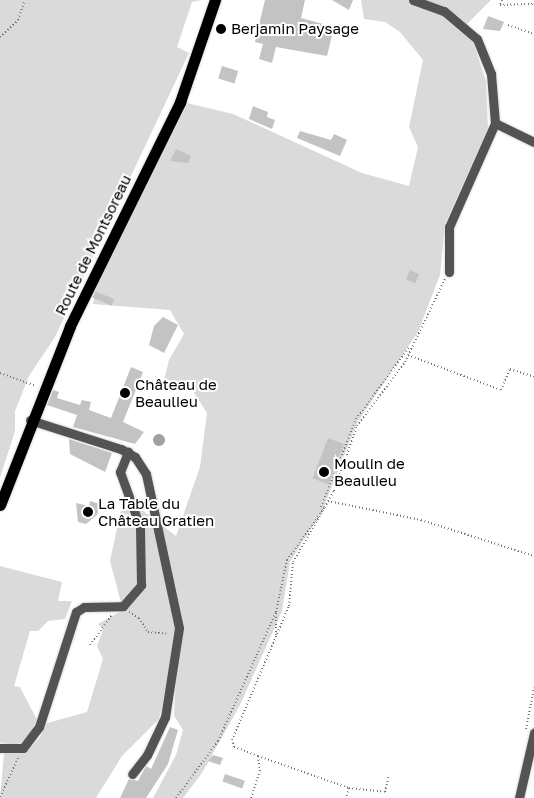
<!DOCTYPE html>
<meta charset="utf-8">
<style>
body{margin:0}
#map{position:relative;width:534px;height:798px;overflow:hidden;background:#fff;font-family:"Golos Text",sans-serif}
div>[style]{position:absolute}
.green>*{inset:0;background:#dadada}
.water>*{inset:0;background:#a1a1a1}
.round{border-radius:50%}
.building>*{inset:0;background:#c3c3c3;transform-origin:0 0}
.path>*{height:2px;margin-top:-1px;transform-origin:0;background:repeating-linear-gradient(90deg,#757575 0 1px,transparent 0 3.5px)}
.roads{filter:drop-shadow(0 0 1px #dbdbdb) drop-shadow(0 0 1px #dbdbdb)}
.minor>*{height:9px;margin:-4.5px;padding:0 4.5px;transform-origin:4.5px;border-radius:4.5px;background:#535353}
.major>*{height:11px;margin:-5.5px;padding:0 5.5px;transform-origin:5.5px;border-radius:5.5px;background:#000}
.dots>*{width:14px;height:14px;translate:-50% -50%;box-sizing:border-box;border:2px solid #fff;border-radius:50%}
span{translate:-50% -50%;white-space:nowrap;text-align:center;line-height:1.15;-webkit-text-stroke:4px #fff;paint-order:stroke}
.poi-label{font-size:15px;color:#000}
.left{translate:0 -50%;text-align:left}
.street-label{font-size:15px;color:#000}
</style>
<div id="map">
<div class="green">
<i style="clip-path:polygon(0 0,202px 0,192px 2px,177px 47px,189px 53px,55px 337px,29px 376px,15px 411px,15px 431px,0 478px)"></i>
<i style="clip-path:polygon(361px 0,491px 0,467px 24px,486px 81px,488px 129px,445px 224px,440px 275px,418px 332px,357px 423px,323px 509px,290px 562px,282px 611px,240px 705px,202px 773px,183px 798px,153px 798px,176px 755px,183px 730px,174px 716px,178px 637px,159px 719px,122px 756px,96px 798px,0 798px,4px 753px,25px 753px,41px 736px,44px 724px,87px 712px,103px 659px,97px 646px,103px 630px,98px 624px,123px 610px,110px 561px,124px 496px,176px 536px,200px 467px,207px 413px,193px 391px,164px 381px,169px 360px,184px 334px,170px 310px,93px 304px,97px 284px,187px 103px,233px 114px,362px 173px,409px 186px,418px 147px,409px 127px,423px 60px,400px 32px,385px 22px,364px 19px)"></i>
<i style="clip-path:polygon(0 566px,62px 582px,58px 601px,72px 601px,65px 619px,48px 621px,38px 631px,30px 631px,14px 686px,20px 687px,37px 720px,26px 741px,13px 745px,0 742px)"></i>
</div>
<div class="water">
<i class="round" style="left:153px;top:434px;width:12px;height:12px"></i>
</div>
<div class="building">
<i style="clip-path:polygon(265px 0,305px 0,301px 18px,334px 27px,327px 56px,276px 47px,272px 63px,259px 59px,263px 44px,255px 42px)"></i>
<i style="clip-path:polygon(332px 0,353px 0,349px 10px)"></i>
<i style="clip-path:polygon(488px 16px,504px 22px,500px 31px,483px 29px)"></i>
<i style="left:222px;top:66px;width:17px;height:13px;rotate:17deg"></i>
<i style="clip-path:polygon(253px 106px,268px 112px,267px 117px,275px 120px,272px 129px,249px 119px)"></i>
<i style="clip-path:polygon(300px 131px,331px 140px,334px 134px,347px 140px,340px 156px,297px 138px)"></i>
<i style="clip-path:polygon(176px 149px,191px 156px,188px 163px,170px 161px)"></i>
<i style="left:410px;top:270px;width:10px;height:10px;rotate:24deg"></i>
<i style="left:95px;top:291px;width:21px;height:7px;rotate:23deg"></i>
<i style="clip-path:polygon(163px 317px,178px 325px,164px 353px,149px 345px,154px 326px)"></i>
<i style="clip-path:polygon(131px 367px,143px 372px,123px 422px,144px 432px,135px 444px,73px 427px,77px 415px,47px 405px,53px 390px,59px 392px,57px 398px,80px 405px,82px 400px,91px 402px,89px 410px,111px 418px)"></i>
<i style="left:328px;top:438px;width:17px;height:43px;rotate:21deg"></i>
<i style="clip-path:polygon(69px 439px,112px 453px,105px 472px,70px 454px)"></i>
<i style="clip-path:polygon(90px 501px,100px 504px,97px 515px,86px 524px,78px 522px,76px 503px,89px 506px)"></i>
<i style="clip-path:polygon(170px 727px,178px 730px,168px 764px,146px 798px,120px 798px,129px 779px,138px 781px,146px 766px,151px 769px)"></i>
<i style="clip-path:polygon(213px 755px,223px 758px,220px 765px,208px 761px)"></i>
<i style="left:225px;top:774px;width:21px;height:8px;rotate:19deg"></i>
</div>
<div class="path">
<i style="left:502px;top:0;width:5px;rotate:112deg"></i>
<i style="left:500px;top:5px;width:34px;rotate:-2deg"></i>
<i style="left:508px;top:25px;width:28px;rotate:19deg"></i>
<i style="left:0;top:37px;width:25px;rotate:-43deg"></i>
<i style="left:18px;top:20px;width:21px;rotate:-71deg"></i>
<i style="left:408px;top:355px;width:99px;rotate:20.6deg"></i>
<i style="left:501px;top:390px;width:23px;rotate:-67deg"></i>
<i style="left:510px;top:369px;width:25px;rotate:18deg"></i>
<i style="left:0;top:373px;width:38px;rotate:20deg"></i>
<i style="left:328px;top:501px;width:95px;rotate:11.5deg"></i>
<i style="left:421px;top:520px;width:119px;rotate:17.7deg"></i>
<i style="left:321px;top:507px;width:95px;rotate:-68.3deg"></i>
<i style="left:356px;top:419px;width:89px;rotate:-53.6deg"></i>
<i style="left:129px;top:612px;width:12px;rotate:31deg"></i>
<i style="left:139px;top:618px;width:17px;rotate:57deg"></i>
<i style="left:148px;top:632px;width:21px;rotate:5deg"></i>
<i style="left:276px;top:613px;width:23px;rotate:90deg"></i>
<i style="left:90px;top:645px;width:37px;rotate:-54deg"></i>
<i style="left:526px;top:729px;width:42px;rotate:-79deg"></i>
<i style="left:258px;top:756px;width:96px;rotate:19.4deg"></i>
<i style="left:349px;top:788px;width:10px;rotate:107deg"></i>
<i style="left:349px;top:788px;width:36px;rotate:6deg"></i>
<i style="left:385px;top:792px;width:17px;rotate:-77deg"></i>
<i style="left:0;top:797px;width:45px;rotate:-65.1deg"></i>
<i style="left:176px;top:798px;width:71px;rotate:-53.6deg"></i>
<i style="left:218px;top:741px;width:141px;rotate:-65.8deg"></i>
<i style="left:276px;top:612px;width:53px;rotate:-78.1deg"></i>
<i style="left:287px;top:560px;width:65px;rotate:-54.4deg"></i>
<i style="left:251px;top:798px;width:28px;rotate:-72deg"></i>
<i style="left:260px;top:771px;width:15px;rotate:-98deg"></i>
<i style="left:258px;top:756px;width:26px;rotate:-159deg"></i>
<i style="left:234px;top:747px;width:7px;rotate:-106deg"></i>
<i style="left:232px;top:740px;width:146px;rotate:-67deg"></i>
<i style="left:289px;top:606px;width:44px;rotate:-84.8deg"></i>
<i style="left:293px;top:562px;width:82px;rotate:-60deg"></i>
<i style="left:334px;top:491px;width:69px;rotate:-70.5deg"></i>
<i style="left:357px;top:426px;width:80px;rotate:-53.1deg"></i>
<i style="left:405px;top:362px;width:92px;rotate:-64.3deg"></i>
</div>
<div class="roads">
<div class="minor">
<i style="left:413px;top:0;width:33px;rotate:20deg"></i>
<i style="left:444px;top:11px;width:43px;rotate:40.3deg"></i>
<i style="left:477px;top:39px;width:38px;rotate:68deg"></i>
<i style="left:491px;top:74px;width:49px;rotate:85.3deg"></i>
<i style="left:495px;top:123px;width:43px;rotate:26deg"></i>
<i style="left:449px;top:272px;width:45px;rotate:-90deg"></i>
<i style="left:449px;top:227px;width:114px;rotate:-66.1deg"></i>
<i style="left:30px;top:420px;width:96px;rotate:17.7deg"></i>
<i style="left:121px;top:449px;width:16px;rotate:30deg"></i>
<i style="left:135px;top:457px;width:20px;rotate:57deg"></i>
<i style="left:146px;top:474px;width:157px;rotate:77.9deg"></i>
<i style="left:179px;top:628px;width:90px;rotate:98.9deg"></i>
<i style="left:165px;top:717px;width:42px;rotate:115.3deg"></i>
<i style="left:147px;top:755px;width:24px;rotate:128deg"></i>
<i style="left:0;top:748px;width:23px"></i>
<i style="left:23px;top:748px;width:26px;rotate:-53deg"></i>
<i style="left:39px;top:727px;width:121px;rotate:-72.2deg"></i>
<i style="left:76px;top:612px;width:9px;rotate:-32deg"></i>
<i style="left:84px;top:607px;width:39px;rotate:-1deg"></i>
<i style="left:123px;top:606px;width:28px;rotate:-49deg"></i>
<i style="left:141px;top:585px;width:58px;rotate:-91deg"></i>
<i style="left:140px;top:527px;width:59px;rotate:-110deg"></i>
<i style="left:120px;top:472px;width:22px;rotate:-68deg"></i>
<i style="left:519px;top:798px;width:67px;rotate:-77deg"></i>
</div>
<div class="major">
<i style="left:0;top:505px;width:192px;rotate:-68.6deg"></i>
<i style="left:70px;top:326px;width:250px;rotate:-63.8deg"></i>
<i style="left:180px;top:102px;width:108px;rotate:-71.1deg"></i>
</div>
</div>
<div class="dots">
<i style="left:221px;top:29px;background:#000"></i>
<i style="left:125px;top:393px;background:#000"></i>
<i style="left:324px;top:472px;background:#000"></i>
<i style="left:88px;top:512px;background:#000"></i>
</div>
<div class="poi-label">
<span class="left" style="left:231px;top:29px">Berjamin Paysage</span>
<span class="left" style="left:135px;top:393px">Château de<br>Beaulieu</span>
<span class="left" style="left:334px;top:472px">Moulin de<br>Beaulieu</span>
<span class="left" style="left:98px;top:512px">La Table du<br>Château Gratien</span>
</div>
<div class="street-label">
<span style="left:93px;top:245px;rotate:-64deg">Route de Montsoreau</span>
</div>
</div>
